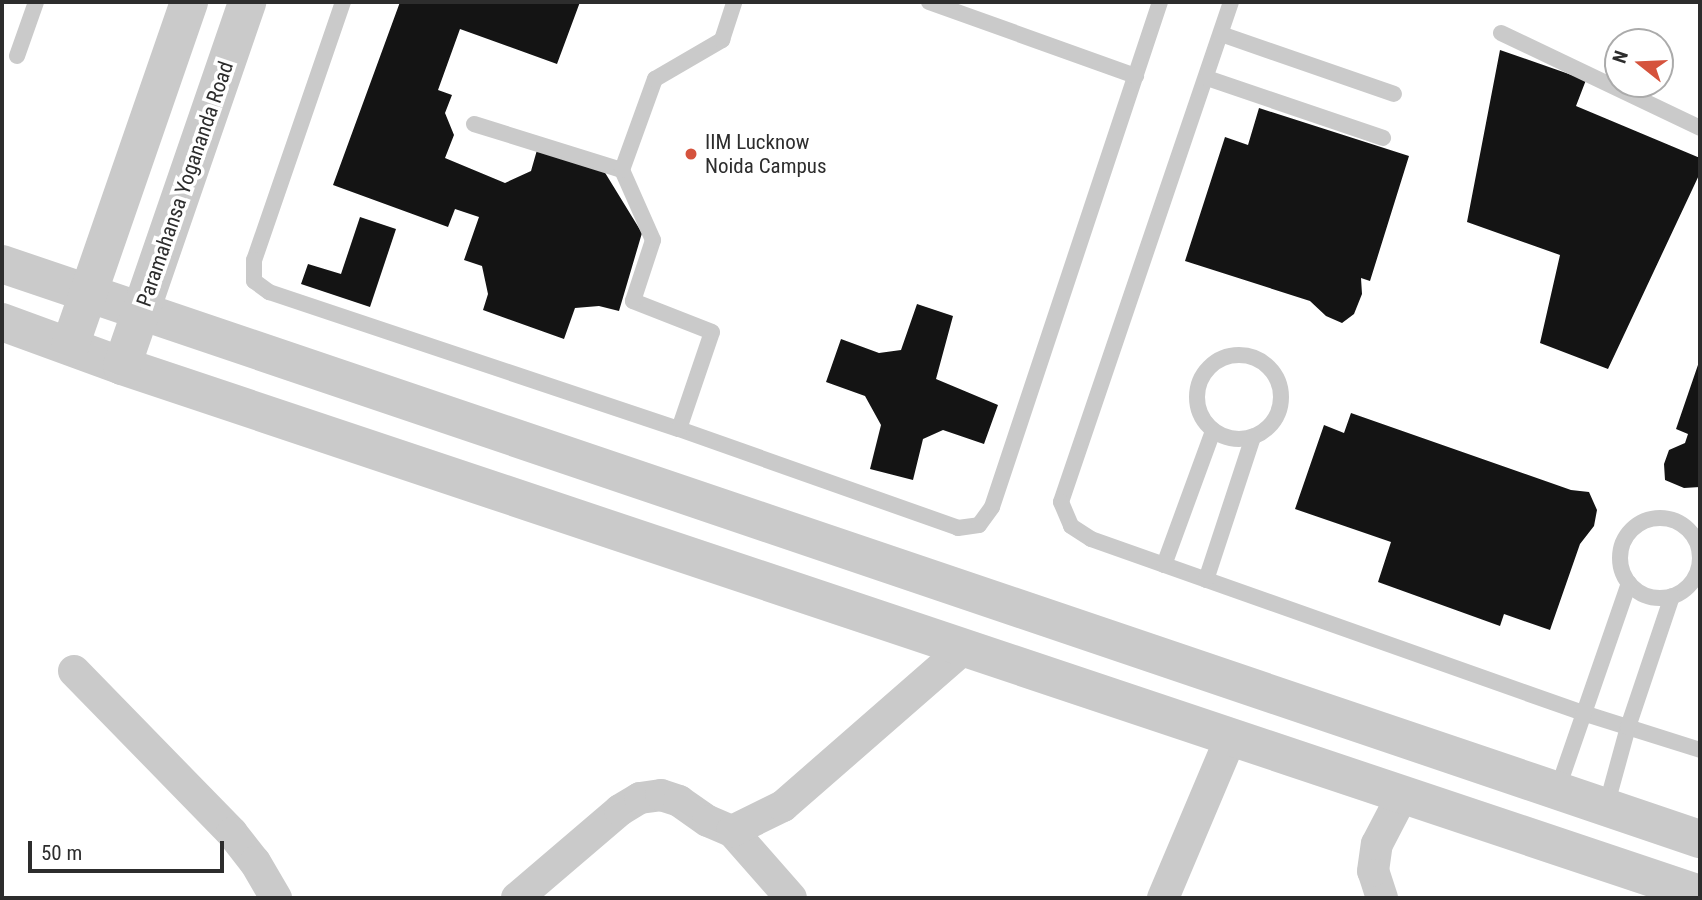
<!DOCTYPE html>
<style>
body{margin:0}
#map{position:relative;width:1702px;height:900px;overflow:hidden;background:#fff;font-family:"Roboto Condensed",sans-serif}
div>[style]{position:absolute}
.building>*{inset:0;background:#141414}
.service>*{height:16px;margin:-8px;padding:0 8px;transform-origin:8px;border-radius:8px;background:#cacaca}
.service>.ring{margin:-8px;padding:0;box-sizing:content-box;background:none;border:16px solid #cacaca;border-radius:50%}
.minor>*{height:32px;margin:-16px;padding:0 16px;transform-origin:16px;border-radius:16px;background:#cacaca}
.tertiary>*{height:38px;margin:-19px;padding:0 19px;transform-origin:19px;border-radius:19px;background:#cacaca}
.dots>*{width:19px;height:19px;translate:-50% -50%;box-sizing:border-box;border:4px solid #fff;border-radius:50%}
span{translate:-50% -50%;white-space:nowrap;text-align:center;line-height:1.15;-webkit-text-stroke:7px #fff;paint-order:stroke}
.poi-label{font-size:21px;color:#2d2d2d}
.left{translate:0 -50%;text-align:left}
.street-label{font-size:21px;color:#2d2d2d}
.frame{position:absolute;inset:0;border:4px solid #2d2d2d;pointer-events:none}
.north{position:absolute;left:1604px;top:28px;width:70px;height:70px;box-sizing:border-box;background:#fff;border:2px solid #ababab;border-radius:50%;rotate:288deg;font-size:19px;font-weight:700;line-height:28px;text-align:center;color:#2d2d2d}
.north::after{content:'';display:block;margin:auto;width:24px;height:32px;background:#d5533d;clip-path:polygon(50% 0,100% 100%,50% 72%,0 100%)}
.scale{position:absolute;left:28px;top:841px;width:196px;height:32px;box-sizing:border-box;border:4px solid #2d2d2d;border-top:0;padding-left:9px;font-size:21px;line-height:24px;white-space:nowrap;color:#2d2d2d;-webkit-text-stroke:5px #fff;paint-order:stroke}
</style>
<div id="map">
<div class="building">
<i style="clip-path:polygon(400px 2px,580px 2px,557px 64px,460px 29px,438px 90px,452px 95px,445px 113px,454px 135px,445px 158px,505px 183px,531px 171px,537px 150px,604px 171px,642px 233px,619px 311px,599px 306px,575px 308px,564px 339px,483px 310px,488px 294px,482px 266px,464px 260px,479px 217px,455px 209px,448px 227px,333px 185px)"></i>
<i style="clip-path:polygon(1500px 50px,1586px 80px,1576px 106px,1700px 158px,1700px 173px,1608px 369px,1540px 343px,1560px 255px,1467px 222px)"></i>
<i style="clip-path:polygon(1259px 108px,1409px 156px,1370px 281px,1361px 278px,1362px 294px,1354px 314px,1342px 323px,1326px 316px,1310px 301px,1185px 261px,1225px 137px,1248px 145px)"></i>
<i style="clip-path:polygon(360px 217px,396px 229px,370px 307px,301px 284px,308px 264px,341px 274px)"></i>
<i style="clip-path:polygon(917px 304px,953px 316px,936px 379px,998px 405px,984px 444px,943px 430px,923px 439px,913px 480px,870px 469px,881px 425px,865px 396px,826px 382px,841px 339px,879px 353px,901px 350px)"></i>
<i style="clip-path:polygon(1700px 359px,1700px 487px,1684px 488px,1665px 480px,1664px 464px,1669px 450px,1685px 443px,1688px 434px,1676px 429px)"></i>
<i style="clip-path:polygon(1351px 413px,1571px 490px,1589px 492px,1597px 510px,1594px 526px,1580px 544px,1550px 630px,1504px 614px,1500px 626px,1378px 582px,1391px 542px,1295px 509px,1324px 425px,1344px 433px)"></i>
</div>
<div class="service">
<i style="left:343px;top:2px;width:273px;rotate:109deg"></i>
<i style="left:254px;top:260px;width:21px;rotate:90deg"></i>
<i style="left:254px;top:281px;width:19px;rotate:36deg"></i>
<i style="left:269px;top:292px;width:432px;rotate:18.5deg"></i>
<i style="left:679px;top:429px;width:296px;rotate:19.5deg"></i>
<i style="left:958px;top:528px;width:21px;rotate:-8deg"></i>
<i style="left:979px;top:525px;width:22px;rotate:-54deg"></i>
<i style="left:992px;top:507px;width:532px;rotate:-71.6deg"></i>
<i style="left:929px;top:2px;width:220px;rotate:19.7deg"></i>
<i style="left:1231px;top:2px;width:528px;rotate:108.78deg"></i>
<i style="left:1061px;top:502px;width:26px;rotate:67deg"></i>
<i style="left:1071px;top:526px;width:24px;rotate:33deg"></i>
<i style="left:1091px;top:539px;width:522px;rotate:19.48deg"></i>
<i style="left:1583px;top:713px;width:123px;rotate:17.5deg"></i>
<i style="left:1501px;top:33px;width:221px;rotate:25.5deg"></i>
<i style="left:1221px;top:34px;width:183px;rotate:19.1deg"></i>
<i style="left:17px;top:56px;width:57px;rotate:-70.6deg"></i>
<i style="left:1207px;top:78px;width:186px;rotate:18.8deg"></i>
<i style="left:474px;top:124px;width:155px;rotate:17.3deg"></i>
<i class="ring" style="left:1197px;top:355px;width:68px;height:68px"></i>
<i style="left:679px;top:429px;width:102px;rotate:-71.2deg"></i>
<i style="left:712px;top:332px;width:85px;rotate:-158.6deg"></i>
<i style="left:633px;top:301px;width:64px;rotate:-71.8deg"></i>
<i style="left:653px;top:240px;width:77px;rotate:-113.9deg"></i>
<i style="left:622px;top:170px;width:97px;rotate:-70.1deg"></i>
<i style="left:655px;top:79px;width:78px;rotate:-30.2deg"></i>
<i style="left:722px;top:40px;width:40px;rotate:-72deg"></i>
<i class="ring" style="left:1620px;top:518px;width:64px;height:64px"></i>
<i style="left:1164px;top:565px;width:143px;rotate:-69.9deg"></i>
<i style="left:1206px;top:580px;width:151px;rotate:-71.8deg"></i>
<i style="left:1557px;top:791px;width:220px;rotate:-70.9deg"></i>
<i style="left:1606px;top:807px;width:83px;rotate:-74.6deg"></i>
<i style="left:1628px;top:727px;width:138px;rotate:-71.4deg"></i>
</div>
<div class="minor">
<i style="left:74px;top:671px;width:226px;rotate:45.7deg"></i>
<i style="left:232px;top:833px;width:37px;rotate:52deg"></i>
<i style="left:255px;top:862px;width:42px;rotate:59.7deg"></i>
<i style="left:732px;top:831px;width:89px;rotate:48.6deg"></i>
<i style="left:517px;top:898px;width:135px;rotate:-40.5deg"></i>
<i style="left:620px;top:810px;width:23px;rotate:-31deg"></i>
<i style="left:640px;top:798px;width:21px;rotate:-8deg"></i>
<i style="left:661px;top:795px;width:19px;rotate:18deg"></i>
<i style="left:679px;top:801px;width:35px;rotate:35deg"></i>
<i style="left:708px;top:821px;width:26px;rotate:23deg"></i>
<i style="left:732px;top:831px;width:57px;rotate:-26.1deg"></i>
<i style="left:783px;top:806px;width:242px;rotate:-41.1deg"></i>
<i style="left:1163px;top:898px;width:175px;rotate:-67.1deg"></i>
<i style="left:1382px;top:898px;width:28px;rotate:-108deg"></i>
<i style="left:1373px;top:871px;width:27px;rotate:-82deg"></i>
<i style="left:1377px;top:844px;width:56px;rotate:-62.5deg"></i>
</div>
<div class="tertiary">
<i style="left:2px;top:264px;width:1793px;rotate:18.71deg"></i>
<i style="left:2px;top:322px;width:128px;rotate:20.1deg"></i>
<i style="left:122px;top:366px;width:1664px;rotate:18.5deg"></i>
<i style="left:70px;top:346px;width:364px;rotate:-70.9deg"></i>
<i style="left:122px;top:366px;width:385px;rotate:-71deg"></i>
</div>
<div class="dots">
<i style="left:691px;top:154px;background:#d5533d"></i>
</div>
<div class="poi-label">
<span class="left" style="left:705px;top:154px">IIM Lucknow<br>Noida Campus</span>
</div>
<div class="street-label">
<span style="left:185px;top:184px;rotate:-71deg">Paramahansa Yogananda Road</span>
</div>
<div class="frame"></div>
<div class="north">N</div>
<div class="scale">50 m</div>
</div>
